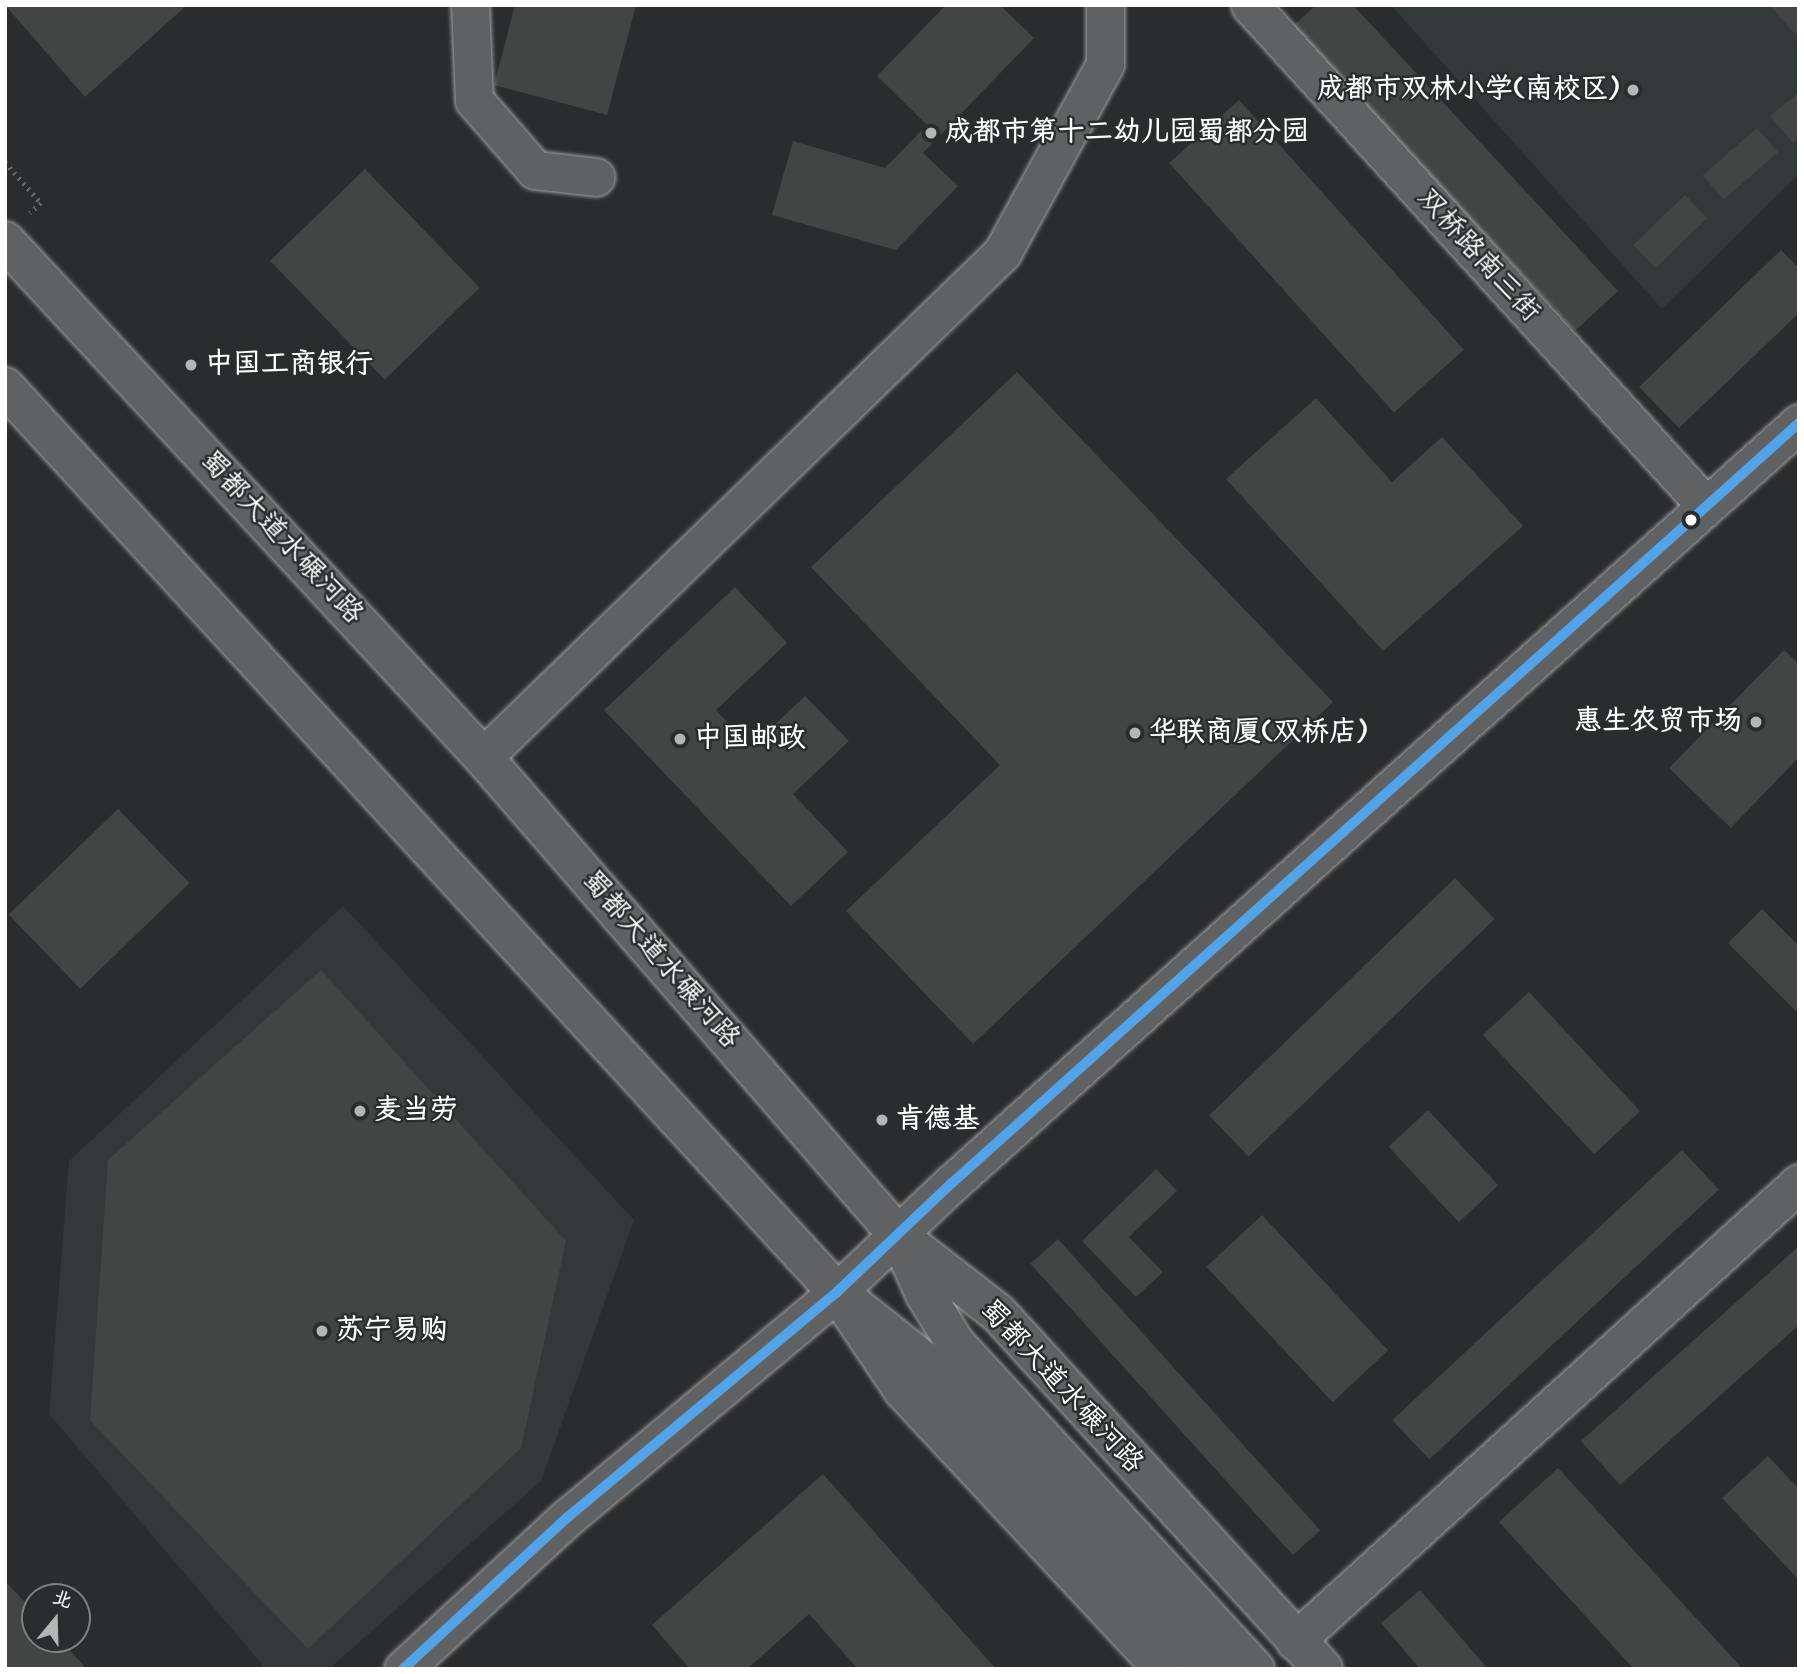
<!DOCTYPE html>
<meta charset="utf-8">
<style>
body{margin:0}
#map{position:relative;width:1804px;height:1674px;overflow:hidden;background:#2b2c2d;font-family:Mynerve,"LXGW WenKai TC",sans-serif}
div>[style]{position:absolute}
.built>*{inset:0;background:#353839}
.building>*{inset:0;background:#434444;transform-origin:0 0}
.path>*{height:4.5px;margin-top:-2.25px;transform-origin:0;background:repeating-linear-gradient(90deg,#686969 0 2px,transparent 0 7px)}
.roads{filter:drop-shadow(0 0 2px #a0a0a0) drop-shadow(0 0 2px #a0a0a0)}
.minor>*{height:37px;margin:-18.5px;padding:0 18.5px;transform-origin:18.5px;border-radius:18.5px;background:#606162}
.major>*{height:38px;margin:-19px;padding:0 19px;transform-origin:19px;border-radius:19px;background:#606162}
.highway>*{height:38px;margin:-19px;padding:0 19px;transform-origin:19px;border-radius:19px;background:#606162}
.bus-1>*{height:10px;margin:-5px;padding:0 5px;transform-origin:5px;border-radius:5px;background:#53a3e8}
.dots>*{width:19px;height:19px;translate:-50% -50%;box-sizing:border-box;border:4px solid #2a2d2e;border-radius:50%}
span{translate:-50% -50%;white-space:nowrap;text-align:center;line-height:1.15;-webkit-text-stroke:5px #2a2d2e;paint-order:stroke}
.poi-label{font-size:28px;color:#fff;font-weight:700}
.right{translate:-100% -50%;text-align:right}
.left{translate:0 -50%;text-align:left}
.street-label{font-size:28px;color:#fff}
.frame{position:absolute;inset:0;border:7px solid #fff;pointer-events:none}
.north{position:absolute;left:21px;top:1583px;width:70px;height:70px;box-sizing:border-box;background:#2a2d2e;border:2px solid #7f8182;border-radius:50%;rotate:19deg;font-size:19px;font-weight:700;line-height:28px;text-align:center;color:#fff}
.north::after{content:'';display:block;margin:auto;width:24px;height:32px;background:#b5b5b6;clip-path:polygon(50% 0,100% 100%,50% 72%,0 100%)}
</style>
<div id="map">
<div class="built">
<i style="clip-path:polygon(1391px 5px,1799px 5px,1799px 174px,1662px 309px)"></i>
<i style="clip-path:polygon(343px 906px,634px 1220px,541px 1481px,329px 1669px,266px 1669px,49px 1414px,69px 1161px)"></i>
</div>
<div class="building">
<i style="clip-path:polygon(5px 5px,187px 5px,85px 97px)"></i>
<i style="clip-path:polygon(515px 5px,636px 5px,607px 115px,494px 85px)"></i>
<i style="clip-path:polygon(946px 5px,1000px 5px,1034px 38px,923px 153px,958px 186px,896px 250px,772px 215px,793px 141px,885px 168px,927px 125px,877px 76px)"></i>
<i style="clip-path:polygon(1316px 5px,1353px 5px,1618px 291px,1575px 331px,1292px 27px)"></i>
<i style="clip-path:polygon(1769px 5px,1799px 5px,1799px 38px)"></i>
<i style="clip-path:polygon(1799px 92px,1799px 138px,1793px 143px,1770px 116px)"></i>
<i style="left:1239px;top:100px;width:336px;height:94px;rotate:48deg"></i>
<i style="left:1757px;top:128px;width:32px;height:72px;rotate:49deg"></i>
<i style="left:365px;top:169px;width:165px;height:132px;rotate:46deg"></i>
<i style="left:1685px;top:195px;width:32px;height:72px;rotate:46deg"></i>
<i style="clip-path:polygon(1781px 250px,1799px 268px,1799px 313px,1679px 428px,1639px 387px)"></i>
<i style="clip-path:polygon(1017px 372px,1333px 702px,973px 1044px,846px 911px,1000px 765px,811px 567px)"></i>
<i style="clip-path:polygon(1316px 398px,1392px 482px,1442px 437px,1523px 526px,1383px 651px,1226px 479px)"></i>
<i style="clip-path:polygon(735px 587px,787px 643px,716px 710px,751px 747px,805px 696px,849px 741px,793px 794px,848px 852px,791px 906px,604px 710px)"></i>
<i style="clip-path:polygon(1784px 650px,1799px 664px,1799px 757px,1731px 828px,1669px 768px)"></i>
<i style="left:118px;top:809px;width:103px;height:152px;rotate:46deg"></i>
<i style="left:1455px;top:878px;width:57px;height:342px;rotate:46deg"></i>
<i style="clip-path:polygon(1762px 909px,1799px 946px,1799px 1014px,1728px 943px)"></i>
<i style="clip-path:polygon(321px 970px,566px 1241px,521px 1448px,308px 1649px,90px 1420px,108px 1160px)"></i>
<i style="left:1529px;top:992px;width:163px;height:63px;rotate:47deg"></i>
<i style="left:1428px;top:1110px;width:103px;height:54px;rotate:47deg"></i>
<i style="left:1682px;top:1150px;width:54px;height:396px;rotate:47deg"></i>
<i style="clip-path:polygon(1156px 1169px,1177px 1191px,1129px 1237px,1163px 1272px,1136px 1297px,1082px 1241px)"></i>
<i style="left:1262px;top:1215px;width:185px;height:76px;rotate:47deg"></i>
<i style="left:1058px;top:1239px;width:392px;height:37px;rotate:48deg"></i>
<i style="clip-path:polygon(1799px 1246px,1799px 1325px,1620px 1485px,1581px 1441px)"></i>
<i style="clip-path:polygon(1768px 1456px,1799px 1489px,1799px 1580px,1722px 1498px)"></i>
<i style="clip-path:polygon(1558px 1468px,1743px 1669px,1634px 1669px,1499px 1522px)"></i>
<i style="clip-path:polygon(823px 1474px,996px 1669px,858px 1669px,809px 1614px,747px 1669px,690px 1669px,652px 1625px)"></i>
<i style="clip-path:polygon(5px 1581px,35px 1613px,35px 1639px,59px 1639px,87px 1669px,5px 1669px)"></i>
<i style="clip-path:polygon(1420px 1590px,1488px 1669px,1420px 1669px,1381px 1623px)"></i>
</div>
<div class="path">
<i style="left:5px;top:162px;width:55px;rotate:48.7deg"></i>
<i style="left:41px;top:203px;width:15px;rotate:138deg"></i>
</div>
<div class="roads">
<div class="minor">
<i style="left:470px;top:5px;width:95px;rotate:87.6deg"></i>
<i style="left:474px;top:100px;width:93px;rotate:48.9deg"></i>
<i style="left:535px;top:170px;width:61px;rotate:6.5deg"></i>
<i style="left:1250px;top:5px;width:677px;rotate:47.69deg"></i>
<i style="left:483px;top:757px;width:723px;rotate:-44.16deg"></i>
<i style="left:1002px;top:253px;width:215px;rotate:-61.4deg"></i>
<i style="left:1105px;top:64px;width:59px;rotate:-90deg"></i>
<i style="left:1295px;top:1641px;width:681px;rotate:-42.26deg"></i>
<i style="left:403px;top:1669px;width:224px;rotate:-42.7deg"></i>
<i style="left:568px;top:1517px;width:351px;rotate:-39.9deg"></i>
<i style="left:837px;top:1292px;width:158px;rotate:-43.5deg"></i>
<i style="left:952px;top:1183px;width:1138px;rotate:-41.9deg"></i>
</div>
<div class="major">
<i style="left:5px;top:241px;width:703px;rotate:47.19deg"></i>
<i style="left:483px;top:757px;width:634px;rotate:49.03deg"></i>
<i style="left:899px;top:1236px;width:125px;rotate:37.9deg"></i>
<i style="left:998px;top:1313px;width:482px;rotate:47.6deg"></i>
<i style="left:5px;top:387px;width:1229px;rotate:47.41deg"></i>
<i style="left:837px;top:1292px;width:118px;rotate:56deg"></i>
<i style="left:903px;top:1390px;width:381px;rotate:47deg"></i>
</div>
<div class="highway">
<i style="left:899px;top:1236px;width:64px;rotate:65.9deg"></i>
<i style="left:925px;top:1294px;width:57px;rotate:58.5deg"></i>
<i style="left:955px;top:1343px;width:443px;rotate:47.4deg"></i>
<i style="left:837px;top:1292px;width:119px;rotate:38.5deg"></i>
<i style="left:930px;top:1366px;width:413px;rotate:47.3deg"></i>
</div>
</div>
<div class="bus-1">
<i style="left:403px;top:1669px;width:224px;rotate:-42.7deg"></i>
<i style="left:568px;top:1517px;width:351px;rotate:-39.9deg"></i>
<i style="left:837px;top:1292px;width:158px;rotate:-43.5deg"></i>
<i style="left:952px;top:1183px;width:1138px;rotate:-41.9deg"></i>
</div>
<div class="dots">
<i style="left:1633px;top:90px;background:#b5b5b6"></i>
<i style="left:931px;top:133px;background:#b5b5b6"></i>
<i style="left:191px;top:365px;background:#b5b5b6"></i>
<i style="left:1691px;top:520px;background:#fff"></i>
<i style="left:1756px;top:722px;background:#b5b5b6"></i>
<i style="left:1135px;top:733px;background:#b5b5b6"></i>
<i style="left:680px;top:739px;background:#b5b5b6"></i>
<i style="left:360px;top:1111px;background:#b5b5b6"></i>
<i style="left:882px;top:1120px;background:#b5b5b6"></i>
<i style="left:322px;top:1331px;background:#b5b5b6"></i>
</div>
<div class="poi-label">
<span class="right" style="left:1619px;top:90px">成都市双林小学(南校区)</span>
<span class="left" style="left:945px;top:133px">成都市第十二幼儿园蜀都分园</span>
<span class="left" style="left:205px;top:365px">中国工商银行</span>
<span class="right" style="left:1742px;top:722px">惠生农贸市场</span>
<span class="left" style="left:1149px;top:733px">华联商厦(双桥店)</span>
<span class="left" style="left:694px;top:739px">中国邮政</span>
<span class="left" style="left:374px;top:1111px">麦当劳</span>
<span class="left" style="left:896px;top:1120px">肯德基</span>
<span class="left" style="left:336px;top:1331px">苏宁易购</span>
</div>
<div class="street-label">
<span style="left:1478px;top:256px;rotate:48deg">双桥路南三街</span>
<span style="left:281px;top:538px;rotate:47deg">蜀都大道水碾河路</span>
<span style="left:660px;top:960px;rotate:49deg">蜀都大道水碾河路</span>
<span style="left:1061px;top:1387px;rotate:47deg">蜀都大道水碾河路</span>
</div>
<div class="frame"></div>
<div class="north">北</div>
</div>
